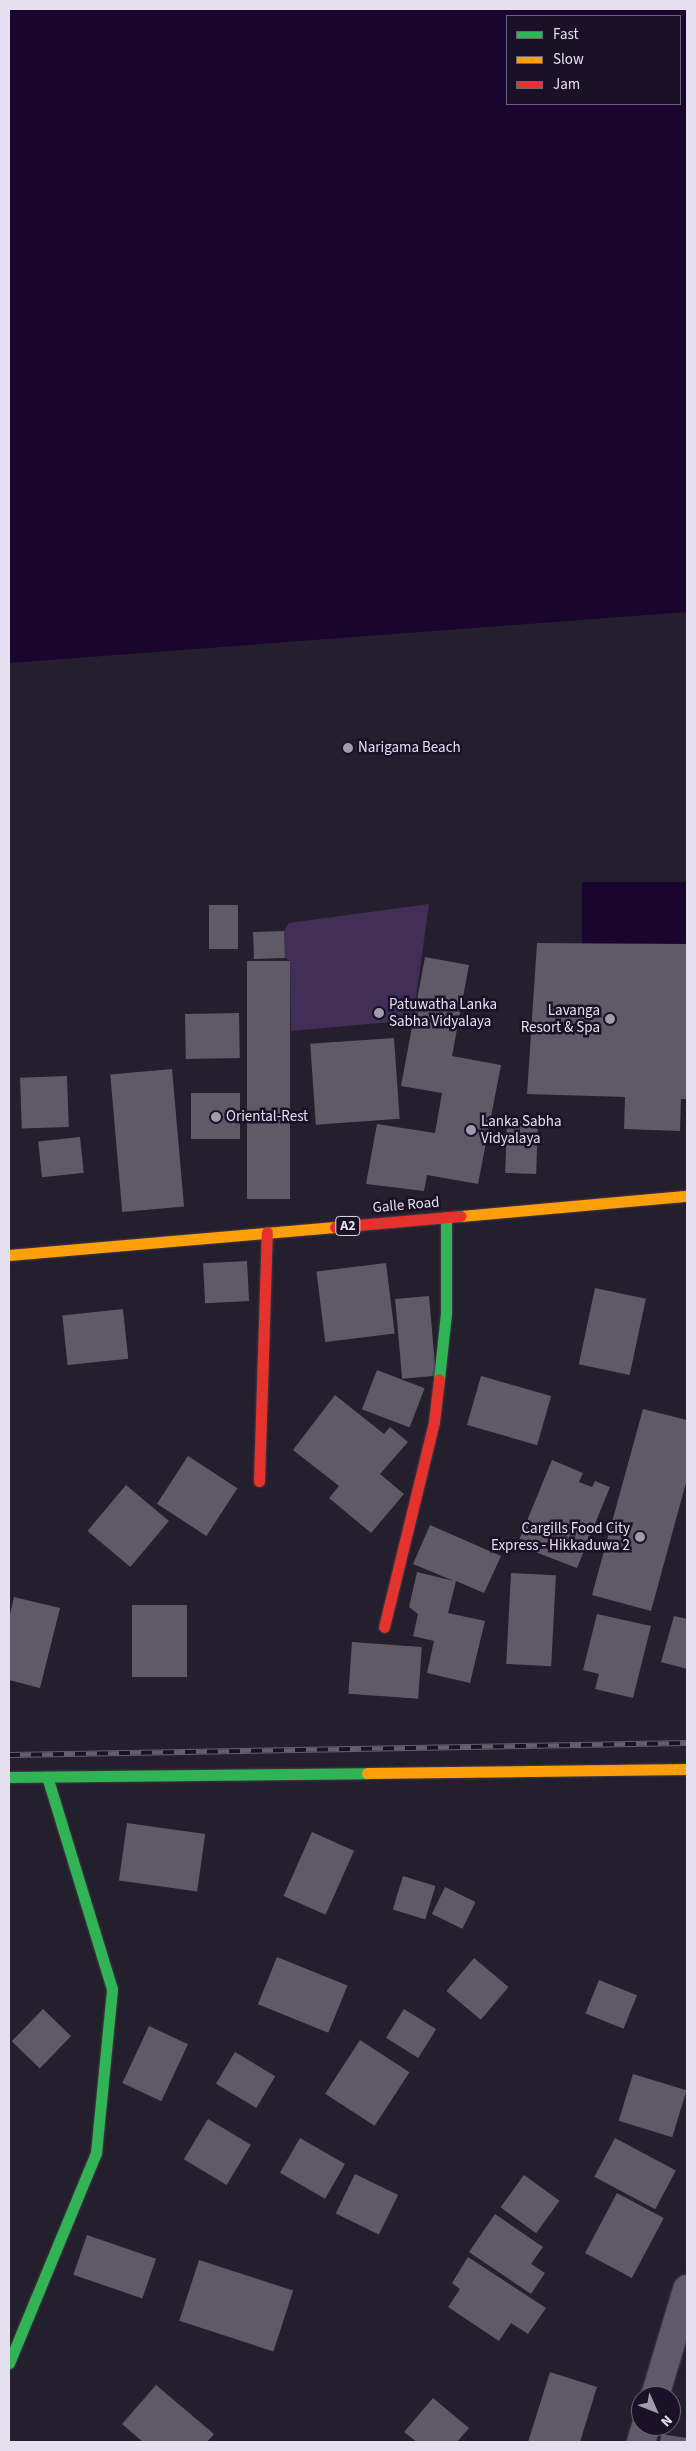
<!DOCTYPE html>
<style>
body{margin:0}
#map{position:relative;width:696px;height:2451px;overflow:hidden;background:#241f2c;font-family:"Source Sans 3",sans-serif}
div>[style]{position:absolute}
.green>*{inset:0;background:#412f58}
.water>*{inset:0;background:#19052e;transform-origin:0 0}
.building>*{inset:0;background:#5f5a66;transform-origin:0 0}
.roads{filter:drop-shadow(0 0 1px #403b47) drop-shadow(0 0 1px #403b47)}
.street>*{height:28px;margin:-14px;padding:0 14px;transform-origin:14px;border-radius:14px;background:#5f5968}
.fast>*{height:11px;margin:-5.5px;padding:0 5.5px;transform-origin:5.5px;border-radius:5.5px;background:#30b455}
.slow>*{height:11px;margin:-5.5px;padding:0 5.5px;transform-origin:5.5px;border-radius:5.5px;background:#ff9f0a}
.jam>*{height:11px;margin:-5.5px;padding:0 5.5px;transform-origin:5.5px;border-radius:5.5px;background:#e5322d}
.rail>*{height:5.5px;margin-top:-2.75px;transform-origin:0;background:repeating-linear-gradient(90deg,#1a1127 0 11px,#645f6c 0 22px);box-sizing:border-box;border-block:1px solid #645f6c}
.dots>*{width:14px;height:14px;translate:-50% -50%;box-sizing:border-box;border:2px solid #1a1127;border-radius:50%}
span{translate:-50% -50%;white-space:nowrap;text-align:center;line-height:1.15;-webkit-text-stroke:5px #1a1127;paint-order:stroke}
.shield-label span{padding:1px 4px;background:#1a1127;border:1px solid;border-radius:4px;-webkit-text-stroke-width:0}
.shield-label{font-size:14px;color:#e5e0f0;font-weight:700}
.poi-label{font-size:15px;color:#e5e0f0}
.left{translate:0 -50%;text-align:left}
.right{translate:-100% -50%;text-align:right}
.street-label{font-size:15px;color:#e5e0f0}
.frame{position:absolute;inset:0;border:10px solid #e5e0f0;pointer-events:none}
.legend{position:absolute;left:506px;top:15px;width:175px;height:90px;box-sizing:border-box;background:#1a1127;border:1px solid #6b6477;margin:0;padding:6px 9px;list-style:none;font-size:15px;color:#e5e0f0}
.legend li{display:flex;align-items:center;gap:10px;height:25px}
.legend b{width:25px;border:1px solid #6b6477}
.north{position:absolute;left:631px;top:2386px;width:50px;height:50px;box-sizing:border-box;background:#1a1127;border:1px solid #6b6477;border-radius:50%;rotate:134deg;font-size:14px;font-weight:700;line-height:20px;text-align:center;color:#e5e0f0}
.north::after{content:'';display:block;margin:auto;width:18px;height:22px;background:#a19cab;clip-path:polygon(50% 0,100% 100%,50% 72%,0 100%)}
</style>
<div id="map">
<div class="green">
<i style="clip-path:polygon(429px 904px,413px 1020px,291px 1031px,290px 961px,285px 958px,284px 931px,289px 923px)"></i>
</div>
<div class="water">
<i style="clip-path:polygon(evenodd,9px 9px,687px 9px,687px 612px,9px 663px,9px 9px,507px 16px,680px 16px,680px 104px,507px 104px,507px 16px)"></i>
<i style="left:687px;top:882px;width:62px;height:105px;rotate:90deg"></i>
</div>
<div class="building">
<i style="left:209px;top:905px;width:29px;height:44px"></i>
<i style="left:284px;top:931px;width:27px;height:31px;rotate:88deg"></i>
<i style="clip-path:polygon(537px 943px,687px 944px,687px 1099px,681px 1099px,680px 1131px,624px 1129px,625px 1097px,527px 1094px)"></i>
<i style="clip-path:polygon(425px 957px,469px 965px,452px 1056px,501px 1065px,478px 1184px,427px 1175px,424px 1191px,366px 1184px,377px 1124px,435px 1133px,442px 1093px,401px 1086px)"></i>
<i style="left:247px;top:961px;width:43px;height:238px"></i>
<i style="left:239px;top:1013px;width:45px;height:54px;rotate:89deg"></i>
<i style="left:394px;top:1038px;width:81px;height:84px;rotate:86deg"></i>
<i style="left:172px;top:1069px;width:138px;height:62px;rotate:85deg"></i>
<i style="left:67px;top:1076px;width:51px;height:47px;rotate:88deg"></i>
<i style="left:240px;top:1093px;width:46px;height:49px;rotate:90deg"></i>
<i style="left:507px;top:1121px;width:31px;height:52px;rotate:2deg"></i>
<i style="left:80px;top:1137px;width:36px;height:42px;rotate:84deg"></i>
<i style="left:247px;top:1261px;width:40px;height:44px;rotate:87deg"></i>
<i style="left:386px;top:1263px;width:71px;height:70px;rotate:83deg"></i>
<i style="left:595px;top:1288px;width:52px;height:78px;rotate:12deg"></i>
<i style="left:429px;top:1296px;width:80px;height:34px;rotate:85deg"></i>
<i style="left:123px;top:1309px;width:50px;height:61px;rotate:84deg"></i>
<i style="left:377px;top:1370px;width:51px;height:42px;rotate:21deg"></i>
<i style="left:481px;top:1376px;width:73px;height:51px;rotate:16deg"></i>
<i style="clip-path:polygon(335px 1395px,384px 1434px,390px 1427px,408px 1442px,380px 1474px,404px 1494px,371px 1533px,329px 1498px,339px 1486px,293px 1450px)"></i>
<i style="clip-path:polygon(643px 1409px,687px 1420px,687px 1479px,651px 1611px,592px 1595px)"></i>
<i style="left:188px;top:1456px;width:59px;height:57px;rotate:33deg"></i>
<i style="clip-path:polygon(552px 1460px,583px 1473px,579px 1482px,592px 1487px,595px 1481px,610px 1487px,577px 1568px,517px 1545px)"></i>
<i style="left:126px;top:1485px;width:56px;height:60px;rotate:40deg"></i>
<i style="clip-path:polygon(430px 1525px,501px 1556px,484px 1593px,456px 1581px,448px 1613px,485px 1621px,470px 1683px,427px 1673px,434px 1641px,413px 1636px,418px 1614px,409px 1607px,417px 1572px,454px 1581px,413px 1564px)"></i>
<i style="left:511px;top:1573px;width:45px;height:91px;rotate:3deg"></i>
<i style="clip-path:polygon(14px 1597px,60px 1608px,40px 1688px,9px 1680px,9px 1619px)"></i>
<i style="left:132px;top:1605px;width:55px;height:72px"></i>
<i style="clip-path:polygon(597px 1614px,651px 1626px,633px 1698px,595px 1689px,599px 1674px,583px 1670px)"></i>
<i style="clip-path:polygon(674px 1616px,687px 1619px,687px 1669px,661px 1662px)"></i>
<i style="left:352px;top:1642px;width:70px;height:52px;rotate:4deg"></i>
<i style="left:127px;top:1823px;width:79px;height:58px;rotate:8deg"></i>
<i style="left:312px;top:1832px;width:46px;height:70px;rotate:24deg"></i>
<i style="left:403px;top:1876px;width:34px;height:35px;rotate:17deg"></i>
<i style="left:445px;top:1887px;width:34px;height:30px;rotate:26deg"></i>
<i style="left:277px;top:1957px;width:76px;height:51px;rotate:22deg"></i>
<i style="left:474px;top:1958px;width:45px;height:43px;rotate:40deg"></i>
<i style="left:599px;top:1980px;width:41px;height:36px;rotate:22deg"></i>
<i style="left:43px;top:2009px;width:39px;height:45px;rotate:44deg"></i>
<i style="left:404px;top:2009px;width:38px;height:34px;rotate:32deg"></i>
<i style="left:149px;top:2026px;width:43px;height:63px;rotate:25deg"></i>
<i style="left:360px;top:2040px;width:59px;height:64px;rotate:33deg"></i>
<i style="left:235px;top:2052px;width:47px;height:37px;rotate:31deg"></i>
<i style="left:633px;top:2074px;width:56px;height:49px;rotate:17deg"></i>
<i style="left:208px;top:2119px;width:50px;height:47px;rotate:31deg"></i>
<i style="left:300px;top:2138px;width:52px;height:40px;rotate:30deg"></i>
<i style="left:615px;top:2138px;width:69px;height:44px;rotate:28deg"></i>
<i style="left:355px;top:2174px;width:48px;height:44px;rotate:26deg"></i>
<i style="left:524px;top:2175px;width:44px;height:40px;rotate:36deg"></i>
<i style="left:617px;top:2193px;width:53px;height:68px;rotate:28deg"></i>
<i style="clip-path:polygon(495px 2214px,543px 2247px,531px 2264px,545px 2273px,531px 2294px,469px 2252px)"></i>
<i style="left:87px;top:2235px;width:73px;height:42px;rotate:19deg"></i>
<i style="clip-path:polygon(468px 2257px,546px 2308px,528px 2334px,511px 2323px,499px 2341px,448px 2307px,460px 2289px,452px 2283px)"></i>
<i style="left:199px;top:2260px;width:99px;height:64px;rotate:18deg"></i>
<i style="clip-path:polygon(550px 2372px,597px 2387px,580px 2442px,528px 2442px)"></i>
<i style="clip-path:polygon(156px 2385px,214px 2434px,207px 2442px,143px 2442px,122px 2424px)"></i>
<i style="clip-path:polygon(433px 2398px,469px 2428px,457px 2442px,417px 2442px,404px 2432px)"></i>
<i style="clip-path:polygon(661px 2434px,687px 2438px,687px 2442px,660px 2442px)"></i>
</div>
<div class="roads">
<div class="street">
<i style="left:655px;top:2396px;width:112px;rotate:-73.3deg"></i>
<i style="left:641px;top:2442px;width:17px;rotate:-73deg"></i>
</div>
<div class="fast">
<i style="left:439px;top:1379px;width:66px;rotate:-83.9deg"></i>
<i style="left:446px;top:1313px;width:96px;rotate:-90deg"></i>
<i style="left:9px;top:1777px;width:358px;rotate:-0.6deg"></i>
<i style="left:9px;top:2363px;width:227px;rotate:-67.5deg"></i>
<i style="left:96px;top:2153px;width:165px;rotate:-84.4deg"></i>
<i style="left:112px;top:1989px;width:222px;rotate:-107deg"></i>
</div>
<div class="slow">
<i style="left:461px;top:1216px;width:227px;rotate:-5.1deg"></i>
<i style="left:9px;top:1255px;width:327px;rotate:-4.9deg"></i>
<i style="left:367px;top:1773px;width:320px;rotate:-0.7deg"></i>
</div>
<div class="jam">
<i style="left:335px;top:1227px;width:126px;rotate:-5deg"></i>
<i style="left:259px;top:1481px;width:249px;rotate:-88.2deg"></i>
<i style="left:384px;top:1627px;width:211px;rotate:-76.3deg"></i>
<i style="left:434px;top:1422px;width:43px;rotate:-83.4deg"></i>
</div>
</div>
<div class="rail">
<i style="left:9px;top:1755px;width:678px;rotate:-1.01deg"></i>
</div>
<div class="dots">
<i style="left:348px;top:748px;background:#a19cab"></i>
<i style="left:379px;top:1013px;background:#a19cab"></i>
<i style="left:610px;top:1019px;background:#a19cab"></i>
<i style="left:216px;top:1117px;background:#a19cab"></i>
<i style="left:471px;top:1130px;background:#a19cab"></i>
<i style="left:640px;top:1537px;background:#a19cab"></i>
</div>
<div class="shield-label">
<span style="left:348px;top:1226px">A2</span>
</div>
<div class="poi-label">
<span class="left" style="left:358px;top:748px">Narigama Beach</span>
<span class="left" style="left:389px;top:1013px">Patuwatha Lanka<br>Sabha Vidyalaya</span>
<span class="right" style="left:600px;top:1019px">Lavanga<br>Resort &amp; Spa</span>
<span class="left" style="left:226px;top:1117px">Oriental-Rest</span>
<span class="left" style="left:481px;top:1130px">Lanka Sabha<br>Vidyalaya</span>
<span class="right" style="left:630px;top:1537px">Cargills Food City<br>Express - Hikkaduwa 2</span>
</div>
<div class="street-label">
<span style="left:406px;top:1205px;rotate:-5deg">Galle Road</span>
</div>
<div class="frame"></div>
<ul class="legend">
<li><b style="height:6px;background:#30b455"></b>Fast</li>
<li><b style="height:6px;background:#ff9f0a"></b>Slow</li>
<li><b style="height:6px;background:#e5322d"></b>Jam</li>
</ul>
<div class="north">N</div>
</div>
